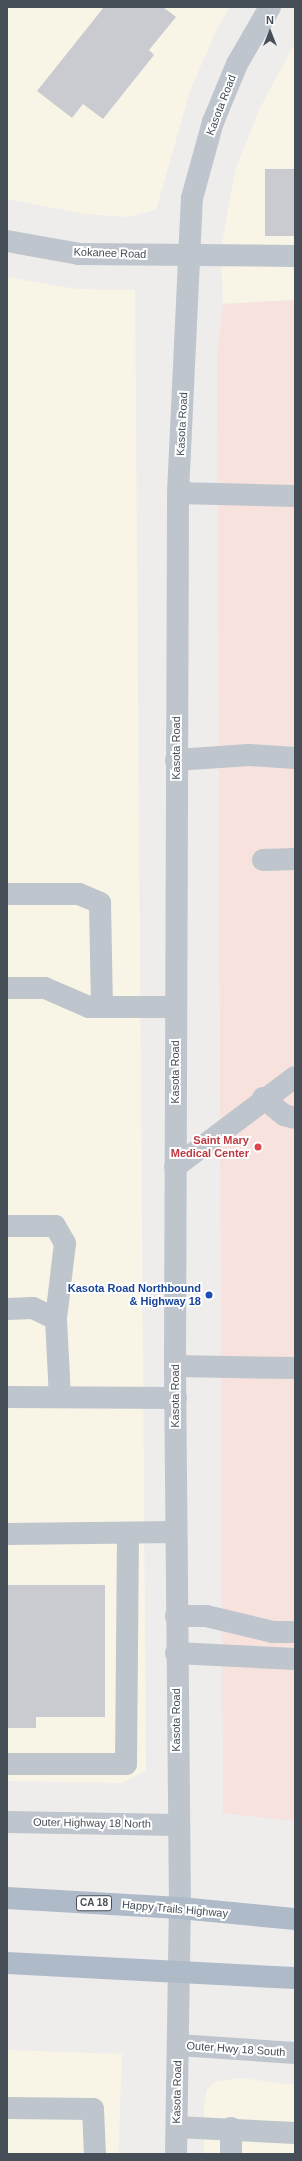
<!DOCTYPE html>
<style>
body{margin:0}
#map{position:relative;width:302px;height:2161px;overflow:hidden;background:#efecec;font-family:Arial,sans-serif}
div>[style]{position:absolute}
.commercial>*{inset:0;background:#f9f5e6;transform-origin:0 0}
.medical>*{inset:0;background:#f7e2de}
.building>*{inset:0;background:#cacbd0;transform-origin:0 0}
.minor>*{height:22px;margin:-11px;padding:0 11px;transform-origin:11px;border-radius:11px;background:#bec5cd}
.major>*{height:22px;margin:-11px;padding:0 11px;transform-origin:11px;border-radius:11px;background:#aebac8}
.dots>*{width:11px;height:11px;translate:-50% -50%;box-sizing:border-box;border:2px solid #fff;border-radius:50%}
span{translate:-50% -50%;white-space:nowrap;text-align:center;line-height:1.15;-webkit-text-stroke:4px #fff;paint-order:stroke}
.shield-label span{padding:1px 3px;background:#fff;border:1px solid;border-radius:3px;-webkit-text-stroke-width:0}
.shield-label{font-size:10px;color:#464e57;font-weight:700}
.street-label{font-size:11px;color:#464e57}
.health-label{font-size:11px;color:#be3a42;font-weight:700}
.right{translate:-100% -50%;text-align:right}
.transit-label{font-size:11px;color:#164399;font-weight:700}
.frame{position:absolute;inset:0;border:8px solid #464e57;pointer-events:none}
.north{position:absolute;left:250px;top:12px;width:40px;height:40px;-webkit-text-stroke:3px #fff;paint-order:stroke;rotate:0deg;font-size:11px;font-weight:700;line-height:16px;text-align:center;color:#464e57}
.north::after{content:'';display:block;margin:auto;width:14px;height:18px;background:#464e57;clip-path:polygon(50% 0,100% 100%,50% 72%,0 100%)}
</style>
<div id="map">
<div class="commercial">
<i style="clip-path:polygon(7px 7px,230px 7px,219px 24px,190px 91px,156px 210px,127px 217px,85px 214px,7px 199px)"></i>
<i style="clip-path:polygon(295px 43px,295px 300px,223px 304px,221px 249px,235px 171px,260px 108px)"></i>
<i style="clip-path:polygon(7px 277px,76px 289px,135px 290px,146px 1770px,122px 1783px,7px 1781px)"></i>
<i style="left:7px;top:2050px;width:115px;height:104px;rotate:2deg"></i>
<i style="clip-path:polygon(241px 2078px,295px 2085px,295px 2154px,204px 2154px,204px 2103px,207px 2089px,217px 2081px)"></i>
</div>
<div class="medical">
<i style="clip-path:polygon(295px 300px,295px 1821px,223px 1813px,217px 354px,223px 304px)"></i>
</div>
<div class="building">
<i style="clip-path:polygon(104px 7px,163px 7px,176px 17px,149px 50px,154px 55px,103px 119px,83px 104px,72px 118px,37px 91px)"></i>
<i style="left:265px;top:169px;width:30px;height:67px"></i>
<i style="clip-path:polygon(7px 1585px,105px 1585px,105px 1717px,36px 1717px,36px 1728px,7px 1728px)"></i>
</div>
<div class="minor">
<i style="left:7px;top:241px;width:73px;rotate:10.2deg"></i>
<i style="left:79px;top:254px;width:216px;rotate:0.5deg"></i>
<i style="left:178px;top:493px;width:117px;rotate:1.5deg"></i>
<i style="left:176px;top:760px;width:73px;rotate:-3.9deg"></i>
<i style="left:249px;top:755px;width:46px;rotate:3.7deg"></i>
<i style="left:263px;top:860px;width:32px;rotate:-2deg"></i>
<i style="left:7px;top:894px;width:72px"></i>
<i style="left:79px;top:894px;width:23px;rotate:23deg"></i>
<i style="left:100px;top:903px;width:104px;rotate:88.9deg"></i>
<i style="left:7px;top:988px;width:38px"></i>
<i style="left:45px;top:988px;width:48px;rotate:23.4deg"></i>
<i style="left:89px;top:1007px;width:87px"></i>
<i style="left:263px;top:1098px;width:27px;rotate:39deg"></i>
<i style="left:284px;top:1115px;width:11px;rotate:15deg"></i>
<i style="left:175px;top:1167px;width:150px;rotate:-36.9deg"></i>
<i style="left:7px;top:1226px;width:48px"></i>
<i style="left:55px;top:1226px;width:20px;rotate:60deg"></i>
<i style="left:65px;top:1243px;width:77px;rotate:96.8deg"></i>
<i style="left:7px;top:1309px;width:26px;rotate:-2deg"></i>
<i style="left:33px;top:1308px;width:25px;rotate:26deg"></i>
<i style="left:56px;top:1319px;width:78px;rotate:87.1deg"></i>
<i style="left:175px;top:1366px;width:120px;rotate:1deg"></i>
<i style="left:7px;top:1397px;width:169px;rotate:0.3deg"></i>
<i style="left:7px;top:1534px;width:169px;rotate:-0.7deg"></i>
<i style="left:176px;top:1616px;width:30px"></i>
<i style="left:206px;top:1616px;width:69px;rotate:13.4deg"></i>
<i style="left:273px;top:1632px;width:22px"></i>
<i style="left:176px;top:1653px;width:119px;rotate:2.9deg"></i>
<i style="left:7px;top:1764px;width:119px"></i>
<i style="left:126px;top:1764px;width:231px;rotate:-89.5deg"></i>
<i style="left:7px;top:1822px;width:170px;rotate:1deg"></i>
<i style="left:178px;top:2045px;width:117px;rotate:3.9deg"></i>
<i style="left:7px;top:2108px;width:86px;rotate:0.7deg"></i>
<i style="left:93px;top:2109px;width:45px;rotate:87.5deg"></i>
<i style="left:177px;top:2127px;width:118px;rotate:2.9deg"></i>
<i style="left:176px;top:2154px;width:246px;rotate:-89.1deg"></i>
<i style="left:180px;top:1908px;width:542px;rotate:-90.53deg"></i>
<i style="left:175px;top:1366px;width:873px;rotate:-89.8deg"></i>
<i style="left:178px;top:493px;width:295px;rotate:-87.3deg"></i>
<i style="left:192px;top:198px;width:79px;rotate:-74.6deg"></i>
<i style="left:213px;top:122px;width:63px;rotate:-67.5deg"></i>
<i style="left:237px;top:64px;width:66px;rotate:-59.9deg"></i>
<i style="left:231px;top:2154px;width:26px;rotate:-90deg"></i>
</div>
<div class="major">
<i style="left:7px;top:1898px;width:173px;rotate:3.3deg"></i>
<i style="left:180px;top:1908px;width:116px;rotate:5.5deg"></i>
<i style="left:7px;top:1963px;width:288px;rotate:3deg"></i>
</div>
<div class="dots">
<i style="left:258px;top:1147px;background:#e0444e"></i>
<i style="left:209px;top:1295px;background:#1a4fb4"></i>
</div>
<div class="shield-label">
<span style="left:94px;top:1903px">CA 18</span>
</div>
<div class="street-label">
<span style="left:221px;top:105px;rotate:-69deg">Kasota Road</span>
<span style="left:110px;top:253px;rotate:2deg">Kokanee Road</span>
<span style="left:182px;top:424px;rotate:-87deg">Kasota Road</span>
<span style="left:176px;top:748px;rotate:-90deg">Kasota Road</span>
<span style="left:175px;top:1072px;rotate:-90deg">Kasota Road</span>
<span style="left:175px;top:1396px;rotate:-90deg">Kasota Road</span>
<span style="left:176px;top:1720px;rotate:-90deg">Kasota Road</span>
<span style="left:92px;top:1823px;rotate:1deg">Outer Highway 18 North</span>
<span style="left:175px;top:1909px;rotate:5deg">Happy Trails Highway</span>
<span style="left:236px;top:2049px;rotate:4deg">Outer Hwy 18 South</span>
<span style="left:177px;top:2092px;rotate:-89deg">Kasota Road</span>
</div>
<div class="health-label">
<span class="right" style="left:249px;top:1147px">Saint Mary<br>Medical Center</span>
</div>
<div class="transit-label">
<span class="right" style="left:201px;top:1295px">Kasota Road Northbound<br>&amp; Highway 18</span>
</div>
<div class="frame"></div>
<div class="north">N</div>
</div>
